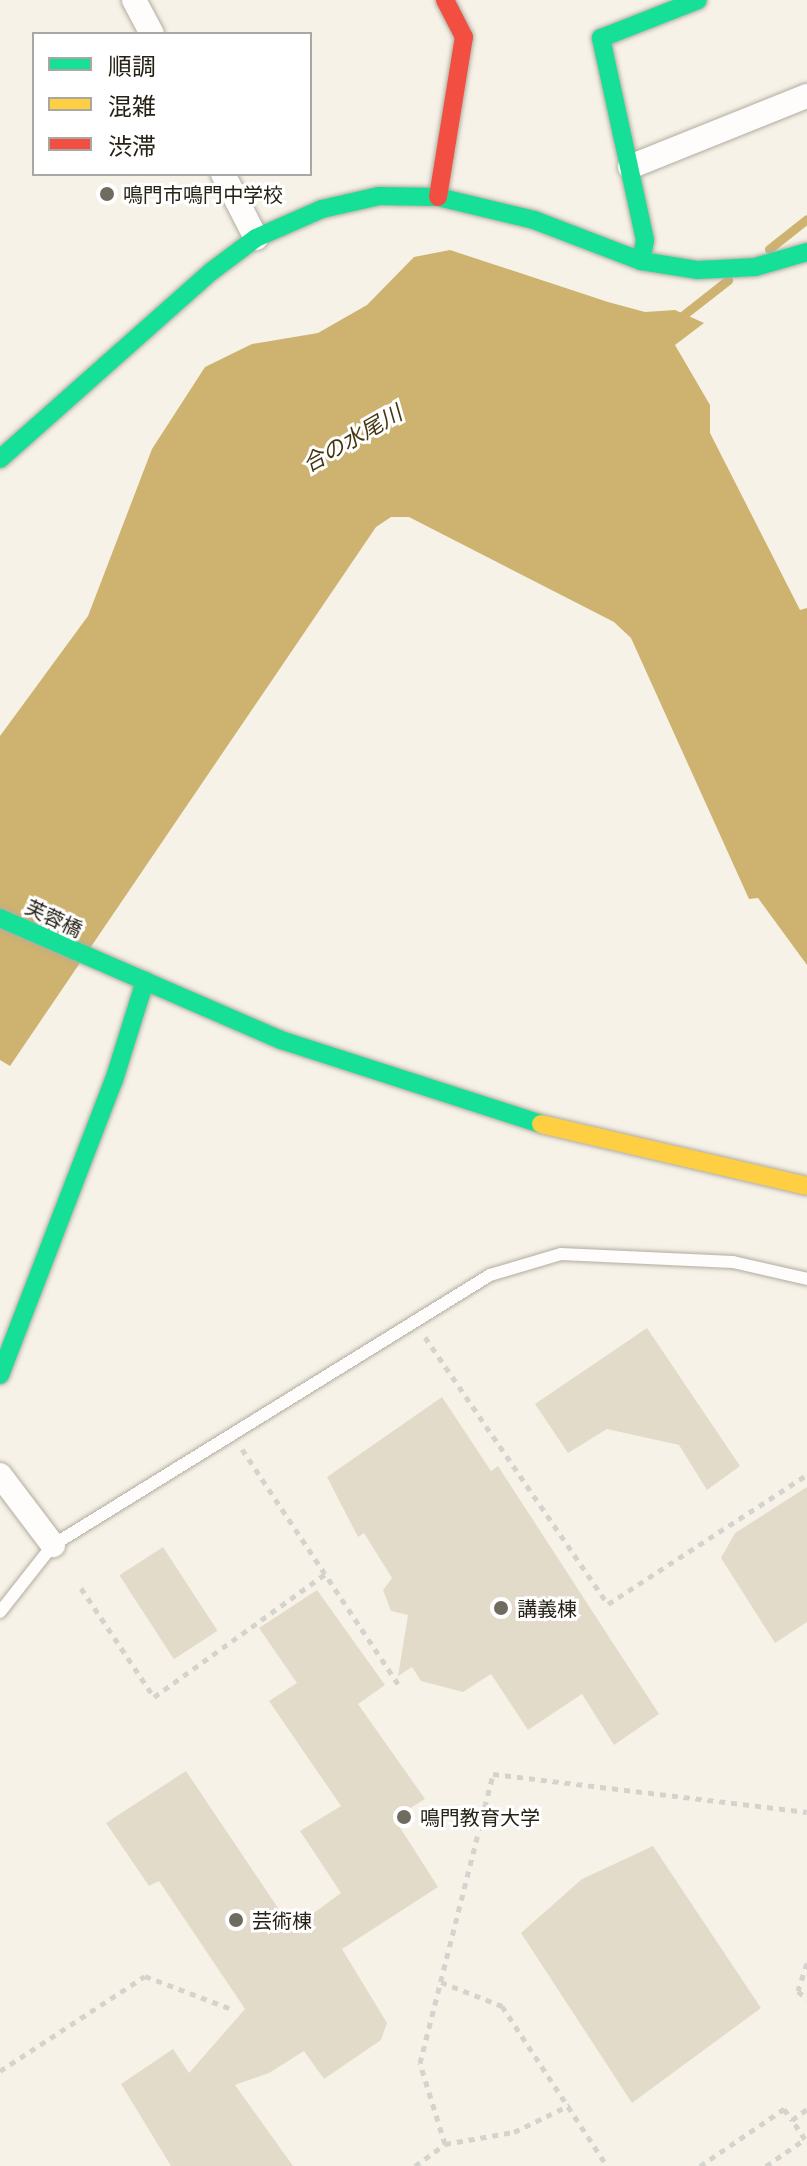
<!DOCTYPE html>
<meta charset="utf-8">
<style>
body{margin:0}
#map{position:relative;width:807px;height:2166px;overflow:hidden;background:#f7f2e7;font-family:"PT Serif","Noto Sans JP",serif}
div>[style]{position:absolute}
.water>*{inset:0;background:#ceb26f}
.stream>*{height:9px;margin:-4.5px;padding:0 4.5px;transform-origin:4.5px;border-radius:4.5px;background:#ceb26f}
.building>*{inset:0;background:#e3dbc9;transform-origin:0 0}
.path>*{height:5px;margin-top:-2.5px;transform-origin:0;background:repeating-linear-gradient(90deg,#d4d3ce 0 6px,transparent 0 12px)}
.roads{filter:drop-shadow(0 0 2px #b1aca1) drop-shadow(0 0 2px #b1aca1)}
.lane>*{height:12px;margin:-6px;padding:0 6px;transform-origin:6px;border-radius:6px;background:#fefdfb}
.street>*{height:24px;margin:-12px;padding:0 12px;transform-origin:12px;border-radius:12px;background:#fefdfb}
.fast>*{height:18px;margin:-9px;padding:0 9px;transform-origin:9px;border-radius:9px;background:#16e098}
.slow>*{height:18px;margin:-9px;padding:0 9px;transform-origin:9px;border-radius:9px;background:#ffcf43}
.jam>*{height:18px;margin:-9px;padding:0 9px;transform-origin:9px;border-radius:9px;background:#f24e42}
.dots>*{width:22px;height:22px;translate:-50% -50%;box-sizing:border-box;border:4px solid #fff;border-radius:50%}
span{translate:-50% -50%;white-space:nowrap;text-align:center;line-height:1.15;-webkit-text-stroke:6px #fff;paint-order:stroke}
.poi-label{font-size:20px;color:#272216}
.left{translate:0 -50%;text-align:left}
.street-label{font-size:20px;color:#272216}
.water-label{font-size:22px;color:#46360f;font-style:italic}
.legend{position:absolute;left:32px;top:32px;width:280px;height:144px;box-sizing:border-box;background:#fff;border:2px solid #a9a7a2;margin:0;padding:10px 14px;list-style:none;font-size:24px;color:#272216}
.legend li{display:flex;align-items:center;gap:16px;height:40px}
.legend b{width:40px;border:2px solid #a9a7a2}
</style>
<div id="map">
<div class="water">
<i style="clip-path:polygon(450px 250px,608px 302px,645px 312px,675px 310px,704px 323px,675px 345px,710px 405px,710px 433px,800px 610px,807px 608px,807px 965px,758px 898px,749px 899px,631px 638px,614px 622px,409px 517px,391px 517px,376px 527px,10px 1066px,0 1060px,0 736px,88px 616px,152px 449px,205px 367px,252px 344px,318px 333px,367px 305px,414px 257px)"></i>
</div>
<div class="stream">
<i style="left:769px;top:249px;width:48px;rotate:-38.3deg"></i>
<i style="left:677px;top:320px;width:65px;rotate:-38.1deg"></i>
</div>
<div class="building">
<i style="clip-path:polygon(647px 1328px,740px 1466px,707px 1490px,679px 1445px,607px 1429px,568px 1453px,535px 1404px)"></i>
<i style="clip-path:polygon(442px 1397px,491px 1471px,498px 1466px,659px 1714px,614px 1745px,582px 1694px,528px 1730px,491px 1674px,463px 1692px,421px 1681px,412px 1667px,398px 1676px,408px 1615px,391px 1611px,383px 1590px,392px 1578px,364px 1533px,358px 1537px,327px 1477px)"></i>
<i style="clip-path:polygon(807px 1487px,807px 1622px,775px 1643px,721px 1558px,735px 1533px)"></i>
<i style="left:163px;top:1547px;width:100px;height:52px;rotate:57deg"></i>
<i style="clip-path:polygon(317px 1590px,385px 1685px,358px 1704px,425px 1799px,394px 1818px,438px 1887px,342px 1949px,387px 2023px,381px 2040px,324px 2079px,304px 2051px,269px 2073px,235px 2085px,293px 2166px,171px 2166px,121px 2084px,173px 2049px,189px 2073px,245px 2009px,159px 1881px,149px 1886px,106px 1823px,186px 1771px,292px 1929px,341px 1893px,300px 1831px,341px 1806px,269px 1701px,297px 1683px,259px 1628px)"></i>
<i style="clip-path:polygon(653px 1846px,761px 2008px,632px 2103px,521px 1933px,582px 1879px)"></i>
</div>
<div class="path">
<i style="left:425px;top:1337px;width:324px;rotate:55.6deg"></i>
<i style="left:608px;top:1604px;width:237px;rotate:-33deg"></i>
<i style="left:242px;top:1449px;width:287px;rotate:56.4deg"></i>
<i style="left:81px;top:1588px;width:131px;rotate:56.2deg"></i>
<i style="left:154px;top:1697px;width:211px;rotate:-35.7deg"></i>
<i style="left:807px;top:1963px;width:29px;rotate:108deg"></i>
<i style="left:798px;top:1991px;width:12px;rotate:42deg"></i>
<i style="left:441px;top:1982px;width:66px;rotate:21.5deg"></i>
<i style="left:502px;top:2006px;width:191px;rotate:56.7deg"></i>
<i style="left:0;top:2071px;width:173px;rotate:-33.2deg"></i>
<i style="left:145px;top:1976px;width:90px;rotate:20.9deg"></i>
<i style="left:445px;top:2144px;width:70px;rotate:-9.9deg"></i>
<i style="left:514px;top:2132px;width:62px;rotate:-25.7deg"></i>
<i style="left:415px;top:2166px;width:37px;rotate:-36deg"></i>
<i style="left:445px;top:2144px;width:85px;rotate:-107.2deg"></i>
<i style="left:420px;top:2063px;width:298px;rotate:-75.8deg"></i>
<i style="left:493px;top:1774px;width:316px;rotate:6.9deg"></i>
<i style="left:700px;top:2166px;width:102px;rotate:-34.2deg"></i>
<i style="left:784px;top:2109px;width:14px;rotate:54deg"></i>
<i style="left:766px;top:2166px;width:47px;rotate:-34.7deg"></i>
<i style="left:805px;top:2139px;width:23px;rotate:-124deg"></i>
<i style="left:792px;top:2120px;width:19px;rotate:-36deg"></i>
</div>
<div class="roads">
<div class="lane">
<i style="left:0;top:1612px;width:85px;rotate:-51.7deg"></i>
<i style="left:53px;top:1545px;width:514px;rotate:-31.71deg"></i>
<i style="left:490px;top:1275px;width:74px;rotate:-16.5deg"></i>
<i style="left:561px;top:1254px;width:172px;rotate:2.7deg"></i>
<i style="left:733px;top:1262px;width:76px;rotate:12.9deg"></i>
</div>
<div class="street">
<i style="left:134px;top:0;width:38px;rotate:62deg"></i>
<i style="left:630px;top:167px;width:191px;rotate:-21.9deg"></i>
<i style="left:223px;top:174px;width:72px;rotate:62.7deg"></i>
<i style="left:0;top:1475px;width:88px;rotate:52.9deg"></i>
</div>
<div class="fast">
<i style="left:641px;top:261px;width:21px;rotate:-79deg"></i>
<i style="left:645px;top:240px;width:207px;rotate:-102.3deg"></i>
<i style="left:601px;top:38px;width:104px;rotate:-21.4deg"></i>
<i style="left:0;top:459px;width:283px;rotate:-41.6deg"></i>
<i style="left:212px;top:271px;width:55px;rotate:-36.9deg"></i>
<i style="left:256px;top:238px;width:72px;rotate:-23.7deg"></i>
<i style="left:322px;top:209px;width:58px;rotate:-12.8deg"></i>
<i style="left:379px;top:196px;width:59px;rotate:1deg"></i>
<i style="left:438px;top:197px;width:99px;rotate:13.5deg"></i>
<i style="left:534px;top:220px;width:115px;rotate:21deg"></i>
<i style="left:641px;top:261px;width:58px;rotate:9deg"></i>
<i style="left:698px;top:270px;width:57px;rotate:-3deg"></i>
<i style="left:755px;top:267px;width:54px;rotate:-16.1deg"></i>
<i style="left:0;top:918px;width:306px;rotate:23.5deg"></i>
<i style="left:281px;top:1040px;width:273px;rotate:17.9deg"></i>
<i style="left:0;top:1375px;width:316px;rotate:-68.9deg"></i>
<i style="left:114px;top:1080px;width:104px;rotate:-72.6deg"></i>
</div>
<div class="slow">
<i style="left:541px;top:1124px;width:273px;rotate:13.1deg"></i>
</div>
<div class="jam">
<i style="left:438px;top:197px;width:162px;rotate:-80.8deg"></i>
<i style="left:464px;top:37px;width:42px;rotate:-117.2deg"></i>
</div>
</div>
<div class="dots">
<i style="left:107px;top:194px;background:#706b5f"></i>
<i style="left:501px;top:1608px;background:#706b5f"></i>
<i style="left:404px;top:1817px;background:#706b5f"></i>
<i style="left:236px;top:1920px;background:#706b5f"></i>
</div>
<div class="poi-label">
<span class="left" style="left:123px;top:194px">鳴門市鳴門中学校</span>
<span class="left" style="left:517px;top:1608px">講義棟</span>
<span class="left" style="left:420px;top:1817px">鳴門教育大学</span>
<span class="left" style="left:252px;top:1920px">芸術棟</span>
</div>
<div class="street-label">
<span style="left:54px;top:918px;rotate:25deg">芙蓉橋</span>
</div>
<div class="water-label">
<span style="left:352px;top:438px;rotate:-30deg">合の水尾川</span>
</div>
<ul class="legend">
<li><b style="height:10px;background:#16e098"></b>順調</li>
<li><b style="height:10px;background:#ffcf43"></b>混雑</li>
<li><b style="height:10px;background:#f24e42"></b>渋滞</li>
</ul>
</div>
